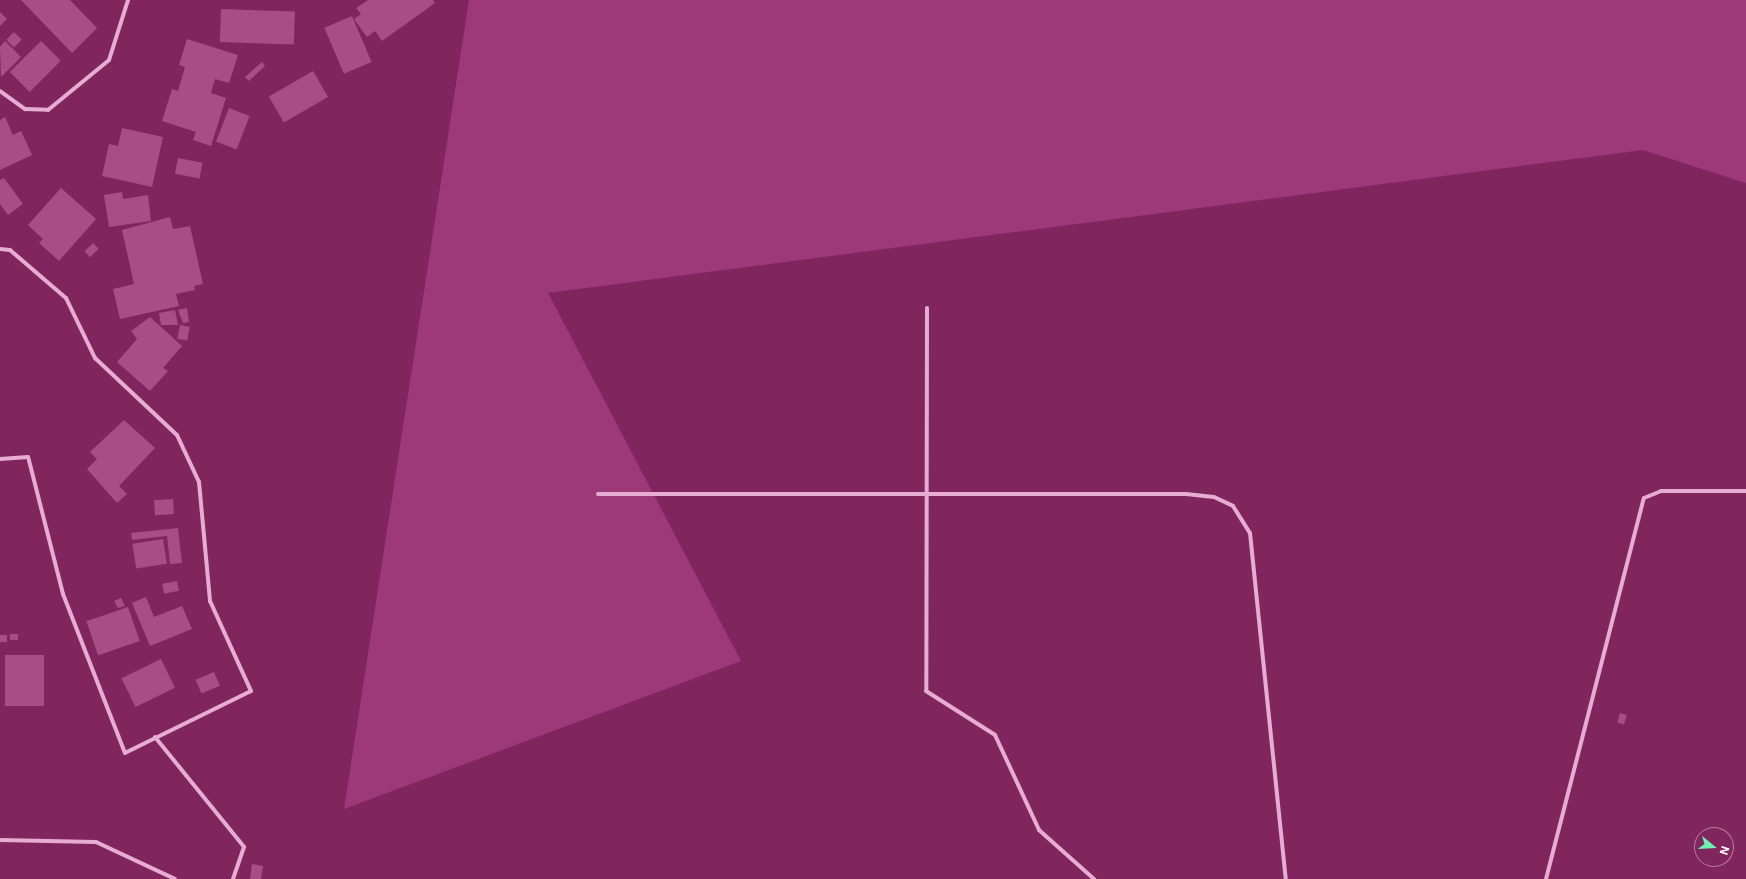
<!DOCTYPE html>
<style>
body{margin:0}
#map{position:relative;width:1746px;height:879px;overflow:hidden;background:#81255e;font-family:Inter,sans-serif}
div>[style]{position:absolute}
.green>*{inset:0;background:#9e3979}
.building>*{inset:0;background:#a94d87;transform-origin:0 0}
.street>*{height:4px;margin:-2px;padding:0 2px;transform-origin:2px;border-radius:2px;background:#e7acd2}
span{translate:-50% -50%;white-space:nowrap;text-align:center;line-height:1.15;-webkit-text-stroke:3px #81255e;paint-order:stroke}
.north{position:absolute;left:1694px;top:827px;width:40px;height:40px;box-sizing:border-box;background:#81255e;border:1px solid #b37c9e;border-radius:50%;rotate:108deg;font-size:11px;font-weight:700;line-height:16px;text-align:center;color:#fff}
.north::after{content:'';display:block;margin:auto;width:14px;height:18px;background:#70f0b3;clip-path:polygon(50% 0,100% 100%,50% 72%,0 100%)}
</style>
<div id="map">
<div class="green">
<i style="clip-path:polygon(469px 0,1746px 0,1746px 183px,1643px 150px,548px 293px,741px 661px,344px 809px)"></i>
</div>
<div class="building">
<i style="clip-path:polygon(21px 0,70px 0,97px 28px,72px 53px)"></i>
<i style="clip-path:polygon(368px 0,433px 0,435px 3px,382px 41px,375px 31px,367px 37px,354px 19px,361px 14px,356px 8px)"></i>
<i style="left:221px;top:9px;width:74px;height:33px;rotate:2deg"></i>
<i style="clip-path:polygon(0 12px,7px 19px,0 26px)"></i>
<i style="left:352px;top:16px;width:50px;height:30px;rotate:67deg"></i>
<i style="left:14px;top:32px;width:11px;height:11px;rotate:45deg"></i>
<i style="clip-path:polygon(187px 39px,238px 55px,229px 83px,215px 79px,211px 93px,226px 98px,211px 146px,193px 140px,196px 132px,162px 121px,172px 89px,178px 91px,185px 67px,179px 65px)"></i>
<i style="clip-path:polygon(5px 41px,21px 57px,1px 77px,0 47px)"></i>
<i style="left:41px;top:41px;width:28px;height:44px;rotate:45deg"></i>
<i style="clip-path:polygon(262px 62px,265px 66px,249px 81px,245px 77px)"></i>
<i style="left:313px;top:71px;width:30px;height:51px;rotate:60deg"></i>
<i style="left:229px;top:108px;width:22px;height:36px;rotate:21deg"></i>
<i style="clip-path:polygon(5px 117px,13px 135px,21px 131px,32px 155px,0 170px,0 120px)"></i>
<i style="clip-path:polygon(122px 128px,163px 137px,152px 187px,102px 176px,109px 144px,118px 146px)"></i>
<i style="left:178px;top:158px;width:25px;height:16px;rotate:11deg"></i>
<i style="clip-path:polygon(4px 178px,23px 204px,8px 215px,0 204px,0 180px)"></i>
<i style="clip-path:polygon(61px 188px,96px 219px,59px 261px,39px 243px,43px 239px,28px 225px)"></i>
<i style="clip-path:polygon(122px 192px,123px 199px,148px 195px,151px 221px,109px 227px,104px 195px)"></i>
<i style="clip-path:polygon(170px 217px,173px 229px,190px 226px,203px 284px,194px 286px,195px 290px,176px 294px,179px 306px,120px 319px,113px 289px,134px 284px,122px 230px)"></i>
<i style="left:93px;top:243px;width:8px;height:12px;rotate:45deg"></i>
<i style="clip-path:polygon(187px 308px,189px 322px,183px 323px,178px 310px)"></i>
<i style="clip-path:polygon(175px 310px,178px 325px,161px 325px,159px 313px)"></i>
<i style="clip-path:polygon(150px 317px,182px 346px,163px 368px,168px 371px,150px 391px,117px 362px,137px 339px,131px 331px)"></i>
<i style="left:180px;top:325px;width:10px;height:14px;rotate:11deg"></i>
<i style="clip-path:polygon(124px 420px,155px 448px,119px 486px,127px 494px,117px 503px,87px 469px,97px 459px,90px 452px)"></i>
<i style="left:173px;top:499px;width:15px;height:19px;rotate:86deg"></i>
<i style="clip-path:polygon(178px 528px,182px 563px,170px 564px,167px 536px,132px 540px,131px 533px)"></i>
<i style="left:163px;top:539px;width:25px;height:31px;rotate:81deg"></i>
<i style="left:177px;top:581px;width:10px;height:15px;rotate:79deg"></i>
<i style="clip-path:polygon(146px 597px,154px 617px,182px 606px,192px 629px,150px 646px,132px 603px)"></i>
<i style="clip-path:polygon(121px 598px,125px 606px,118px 608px,114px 601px)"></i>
<i style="left:128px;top:607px;width:36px;height:44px;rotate:71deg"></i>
<i style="left:10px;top:634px;width:8px;height:6px"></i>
<i style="left:0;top:635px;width:7px;height:7px"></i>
<i style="left:5px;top:655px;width:39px;height:51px"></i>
<i style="left:161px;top:659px;width:32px;height:44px;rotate:64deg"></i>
<i style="left:214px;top:672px;width:15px;height:20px;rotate:67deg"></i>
<i style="left:1620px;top:713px;width:7px;height:10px;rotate:16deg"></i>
<i style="clip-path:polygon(252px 864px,263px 866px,261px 879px,250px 879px)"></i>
</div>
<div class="street">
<i style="left:0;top:91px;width:31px;rotate:36deg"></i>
<i style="left:25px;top:109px;width:23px;rotate:2deg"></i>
<i style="left:48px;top:110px;width:79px;rotate:-39.3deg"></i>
<i style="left:109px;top:60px;width:63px;rotate:-72.4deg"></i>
<i style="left:0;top:249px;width:10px;rotate:6deg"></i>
<i style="left:10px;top:250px;width:74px;rotate:40.6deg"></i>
<i style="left:66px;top:298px;width:67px;rotate:64.2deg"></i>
<i style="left:95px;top:358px;width:112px;rotate:43.2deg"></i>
<i style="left:177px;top:435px;width:52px;rotate:64.9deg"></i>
<i style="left:199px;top:482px;width:120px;rotate:84.7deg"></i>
<i style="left:210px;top:601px;width:99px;rotate:65.5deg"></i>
<i style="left:251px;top:691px;width:140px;rotate:153.8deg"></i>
<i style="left:125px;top:753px;width:171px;rotate:-111.3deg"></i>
<i style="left:63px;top:594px;width:141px;rotate:-104.3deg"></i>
<i style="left:28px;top:457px;width:28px;rotate:176deg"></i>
<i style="left:927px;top:308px;width:383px;rotate:90.1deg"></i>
<i style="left:926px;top:691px;width:82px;rotate:32.5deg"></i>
<i style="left:995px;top:735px;width:105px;rotate:65.1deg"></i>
<i style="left:1039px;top:830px;width:74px;rotate:41.7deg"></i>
<i style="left:598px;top:494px;width:588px"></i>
<i style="left:1186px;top:494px;width:28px;rotate:6deg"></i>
<i style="left:1214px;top:497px;width:21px;rotate:25deg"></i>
<i style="left:1233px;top:506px;width:32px;rotate:58deg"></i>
<i style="left:1250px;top:533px;width:348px;rotate:84.1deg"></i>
<i style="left:155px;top:737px;width:141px;rotate:51deg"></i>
<i style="left:244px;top:847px;width:34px;rotate:109deg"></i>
<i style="left:0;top:840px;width:96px;rotate:1.2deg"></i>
<i style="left:96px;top:842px;width:87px;rotate:25.1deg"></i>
<i style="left:1546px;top:879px;width:393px;rotate:-75.6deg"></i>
<i style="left:1644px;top:498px;width:18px;rotate:-22deg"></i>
<i style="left:1661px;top:491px;width:85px"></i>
</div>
<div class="north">N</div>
</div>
